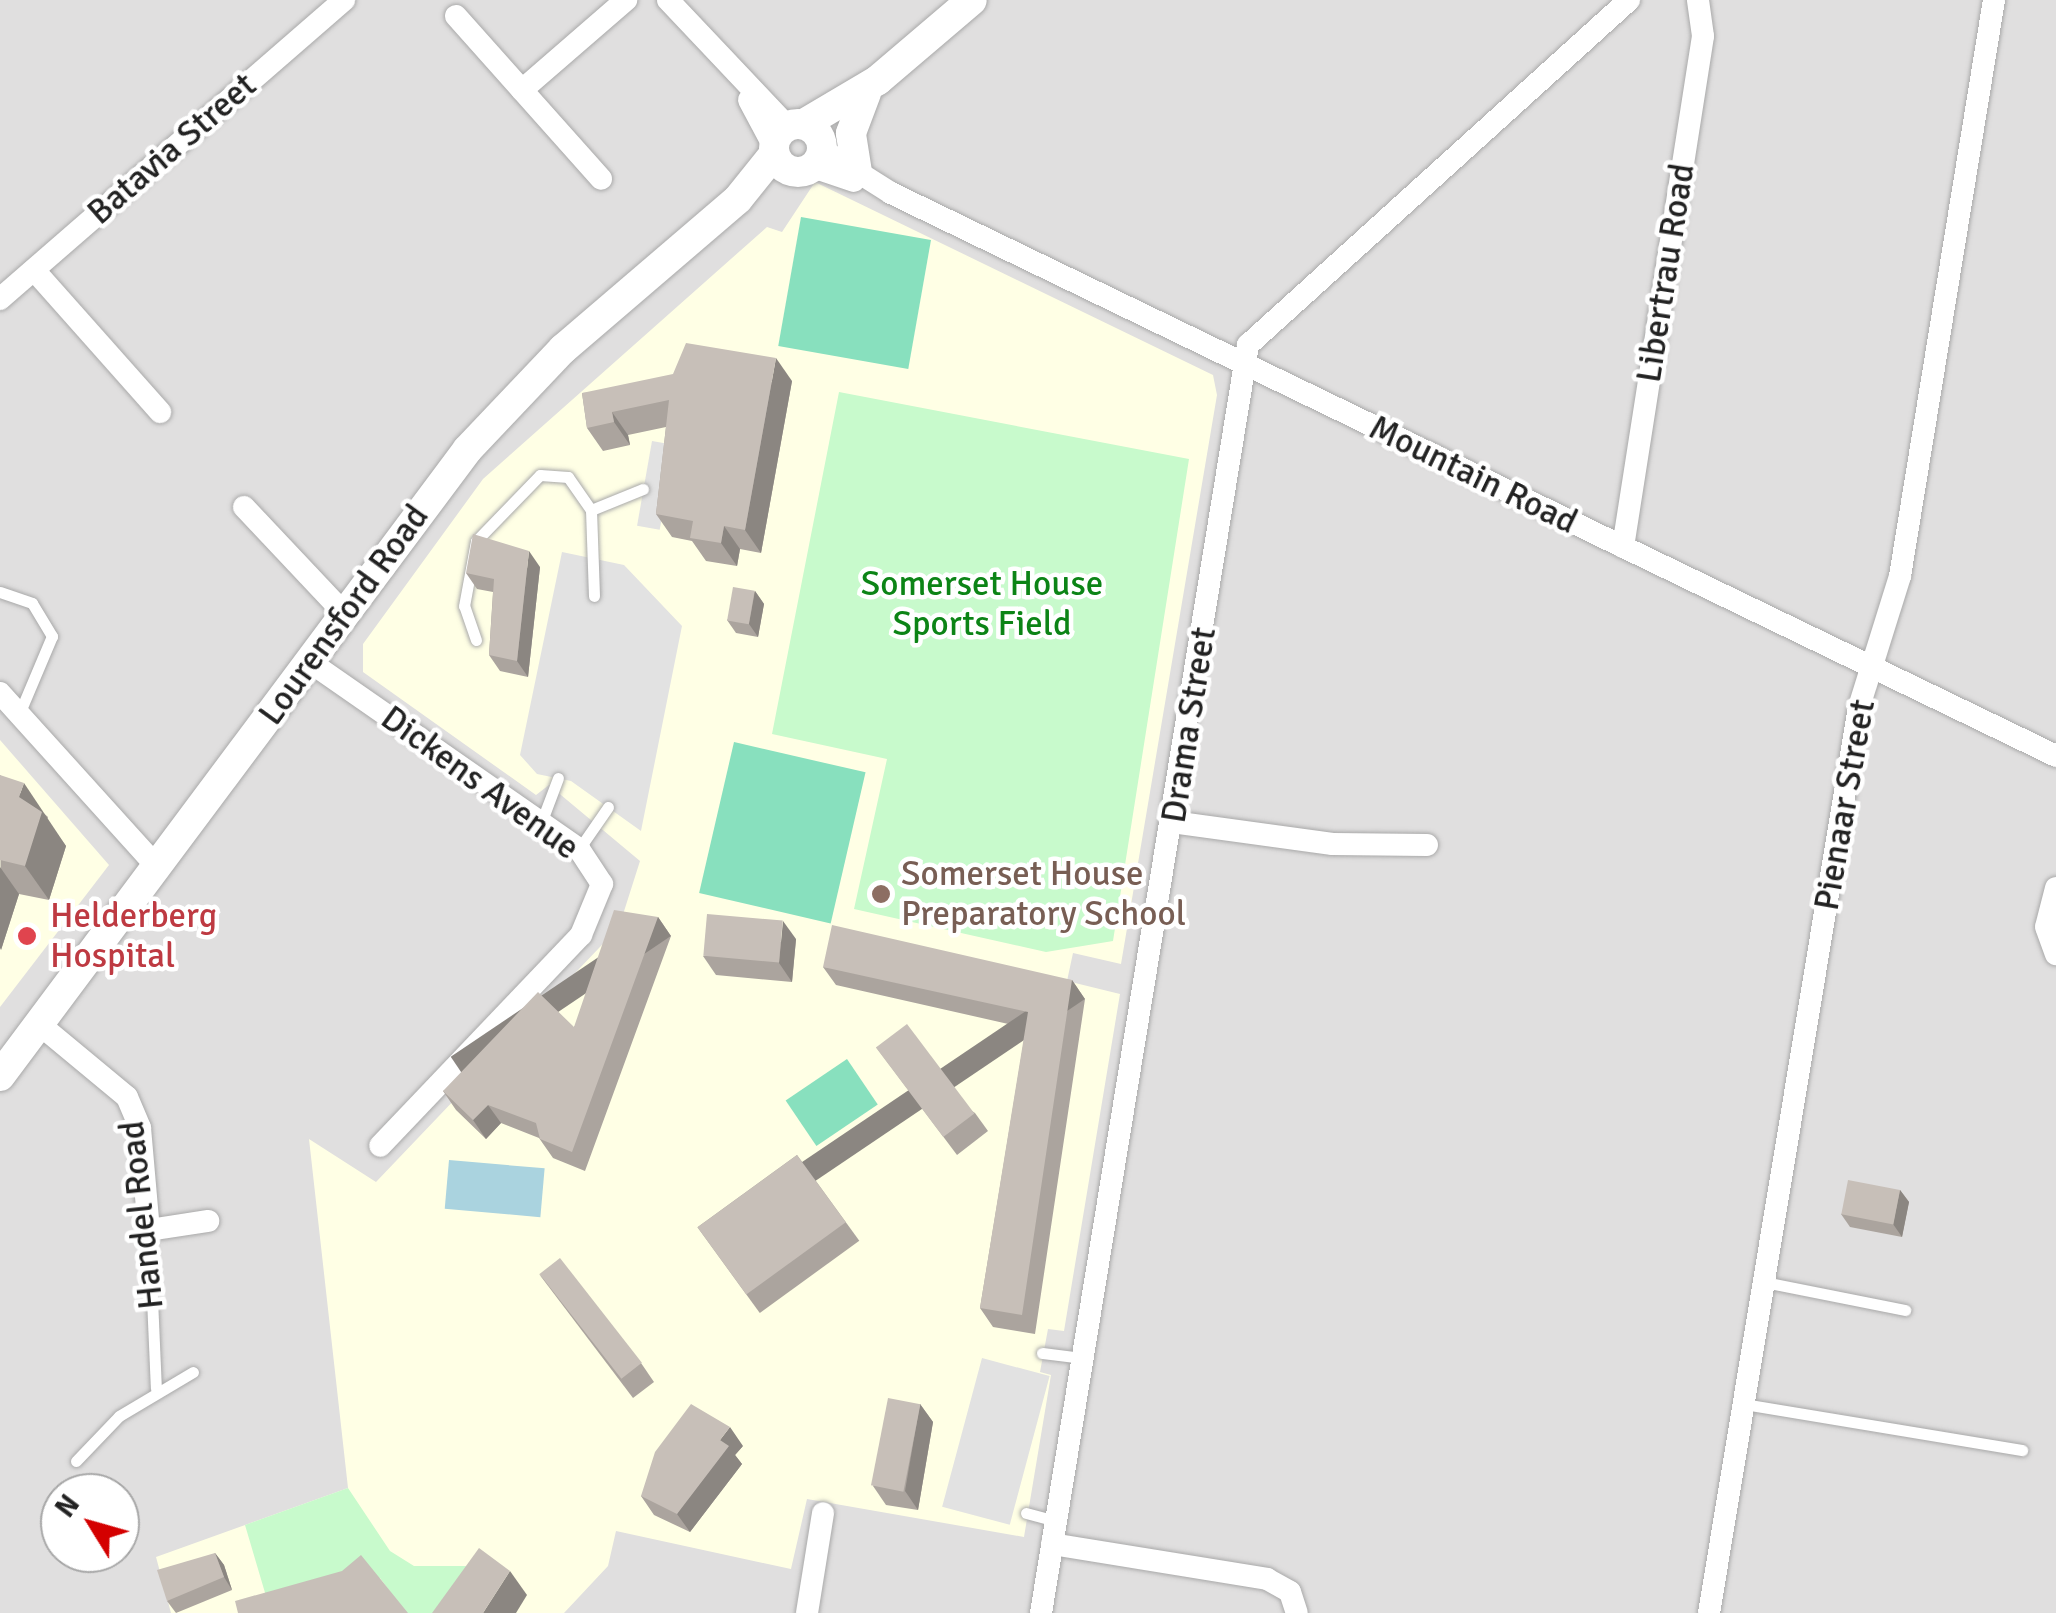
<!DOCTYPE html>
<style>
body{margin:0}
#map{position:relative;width:2056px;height:1613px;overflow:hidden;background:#f2efe9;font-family:Signika,sans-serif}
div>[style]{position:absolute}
.residential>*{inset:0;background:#e0dfdf}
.education>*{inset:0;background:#ffffe5}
.park>*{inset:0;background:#c8facc}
.pitch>*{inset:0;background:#88e0be;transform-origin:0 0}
.parking>*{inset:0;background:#e2e2e2;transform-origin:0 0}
.water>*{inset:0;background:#aad3df;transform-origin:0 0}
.roads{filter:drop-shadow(0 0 2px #a9a9a9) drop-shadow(0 0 2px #a9a9a9)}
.service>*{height:11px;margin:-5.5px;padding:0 5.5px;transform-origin:5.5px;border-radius:5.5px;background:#fff}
.minor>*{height:22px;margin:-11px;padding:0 11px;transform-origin:11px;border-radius:11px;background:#fff}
.tertiary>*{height:30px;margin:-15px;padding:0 15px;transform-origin:15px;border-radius:15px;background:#fff}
.tertiary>.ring{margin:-15px;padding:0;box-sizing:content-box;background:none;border:30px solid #fff;border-radius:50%}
.wall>*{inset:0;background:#aba49e;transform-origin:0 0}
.shaded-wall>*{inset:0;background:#8b8681;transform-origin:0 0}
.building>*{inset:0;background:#c7bfb8;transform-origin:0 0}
.dots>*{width:28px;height:28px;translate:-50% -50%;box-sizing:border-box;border:5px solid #fff;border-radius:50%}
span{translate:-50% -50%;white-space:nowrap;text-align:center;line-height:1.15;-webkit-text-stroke:9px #fff;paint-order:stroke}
.street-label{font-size:35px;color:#222}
.park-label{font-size:35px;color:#0c8416}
.education-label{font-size:35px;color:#785e54}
.left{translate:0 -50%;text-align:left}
.health-label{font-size:35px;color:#be3a42}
.north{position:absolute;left:40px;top:1473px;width:100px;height:100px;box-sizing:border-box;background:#fff;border:2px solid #a7a7a7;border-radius:50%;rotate:307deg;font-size:28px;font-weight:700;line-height:40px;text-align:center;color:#222}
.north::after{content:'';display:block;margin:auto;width:35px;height:45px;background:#d40000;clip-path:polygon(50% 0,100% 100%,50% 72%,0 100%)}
</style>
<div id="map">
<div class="residential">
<i style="clip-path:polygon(evenodd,0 0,2056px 0,2056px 1613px,0 1613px,0 0,60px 1493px,120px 1493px,120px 1553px,60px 1553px,60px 1493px)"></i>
</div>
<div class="education">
<i style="clip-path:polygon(815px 182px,1213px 375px,1217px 395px,1121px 964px,1073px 953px,1067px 981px,1120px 994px,1064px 1331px,1048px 1329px,1040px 1372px,1051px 1375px,1024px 1537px,807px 1499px,791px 1569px,616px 1531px,608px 1566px,564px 1613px,171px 1613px,156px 1557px,348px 1488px,309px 1139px,376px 1182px,619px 927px,640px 861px,549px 785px,536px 795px,363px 672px,363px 644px,483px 479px,767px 227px,782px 232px)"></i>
<i style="clip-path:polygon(0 740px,109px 865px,0 1007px)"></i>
</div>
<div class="park">
<i style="clip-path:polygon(839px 392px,1189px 459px,1113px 941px,1046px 952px,854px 909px,887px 759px,772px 734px)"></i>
<i style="clip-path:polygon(348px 1488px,390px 1551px,414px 1566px,493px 1566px,467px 1613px,406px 1613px,380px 1578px,359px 1595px,271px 1613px,245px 1525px)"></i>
</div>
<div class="pitch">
<i style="left:801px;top:217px;width:132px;height:131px;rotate:10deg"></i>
<i style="left:734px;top:742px;width:135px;height:155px;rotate:13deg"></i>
<i style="left:847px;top:1059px;width:55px;height:74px;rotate:56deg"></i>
</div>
<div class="parking">
<i style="left:652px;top:441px;width:23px;height:86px;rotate:10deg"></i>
<i style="clip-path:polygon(562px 552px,624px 565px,682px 626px,641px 831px,571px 781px,537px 774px,520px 755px)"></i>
<i style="left:982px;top:1358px;width:70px;height:154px;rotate:15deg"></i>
</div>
<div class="water">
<i style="left:449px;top:1160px;width:96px;height:49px;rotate:5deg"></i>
</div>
<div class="roads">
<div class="service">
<i style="left:591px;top:510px;width:56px;rotate:-22deg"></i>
<i style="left:0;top:592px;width:34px;rotate:19deg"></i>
<i style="left:32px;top:603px;width:39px;rotate:59deg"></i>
<i style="left:52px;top:636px;width:85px;rotate:112.9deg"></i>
<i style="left:476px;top:640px;width:36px;rotate:-109deg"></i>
<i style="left:464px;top:606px;width:66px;rotate:-79.5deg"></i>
<i style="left:476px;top:541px;width:92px;rotate:-45.9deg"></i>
<i style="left:540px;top:475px;width:28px;rotate:4deg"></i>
<i style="left:568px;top:477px;width:40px;rotate:55.1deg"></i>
<i style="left:591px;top:510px;width:86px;rotate:88deg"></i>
<i style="left:541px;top:823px;width:48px;rotate:-69.3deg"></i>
<i style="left:579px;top:849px;width:51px;rotate:-55.4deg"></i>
<i style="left:149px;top:1230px;width:158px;rotate:87.5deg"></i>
<i style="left:1764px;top:1282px;width:144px;rotate:11.2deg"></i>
<i style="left:1042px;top:1353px;width:40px;rotate:7.1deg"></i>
<i style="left:1744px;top:1404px;width:282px;rotate:9.4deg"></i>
<i style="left:76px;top:1461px;width:62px;rotate:-46.3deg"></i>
<i style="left:119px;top:1416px;width:86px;rotate:-30.7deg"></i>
<i style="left:1026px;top:1513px;width:31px;rotate:15deg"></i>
</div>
<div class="minor">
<i style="left:668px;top:0;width:173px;rotate:46.6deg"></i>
<i style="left:456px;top:16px;width:218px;rotate:48.3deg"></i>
<i style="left:522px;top:90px;width:138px;rotate:-40.9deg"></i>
<i style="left:749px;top:100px;width:51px;rotate:61.9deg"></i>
<i style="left:823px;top:150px;width:80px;rotate:32.3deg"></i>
<i style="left:891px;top:193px;width:1294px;rotate:25.79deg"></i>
<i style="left:813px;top:167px;width:43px;rotate:18.9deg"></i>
<i style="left:34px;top:270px;width:190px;rotate:48.4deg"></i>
<i style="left:0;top:299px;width:456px;rotate:-41deg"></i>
<i style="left:244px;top:507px;width:147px;rotate:46.7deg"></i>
<i style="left:1623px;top:547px;width:517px;rotate:-81.1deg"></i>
<i style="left:1703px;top:36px;width:36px;rotate:-98deg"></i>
<i style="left:310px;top:662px;width:328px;rotate:34.8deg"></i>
<i style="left:579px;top:849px;width:42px;rotate:56.7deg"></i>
<i style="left:602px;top:884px;width:55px;rotate:112.4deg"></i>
<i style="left:581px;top:935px;width:291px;rotate:133.6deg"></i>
<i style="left:0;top:693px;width:234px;rotate:47.9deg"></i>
<i style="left:1172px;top:822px;width:162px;rotate:7.8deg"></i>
<i style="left:1333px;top:844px;width:94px;rotate:0.6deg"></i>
<i style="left:2056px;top:888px;width:40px;rotate:104.4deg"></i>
<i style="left:2046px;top:927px;width:29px;rotate:70deg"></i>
<i style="left:39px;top:1024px;width:114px;rotate:39.7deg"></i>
<i style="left:127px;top:1097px;width:34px;rotate:67deg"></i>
<i style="left:140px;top:1128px;width:102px;rotate:85deg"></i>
<i style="left:149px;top:1230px;width:60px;rotate:-8.7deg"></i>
<i style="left:1052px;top:1544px;width:218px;rotate:9.2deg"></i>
<i style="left:1267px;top:1579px;width:26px;rotate:29deg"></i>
<i style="left:1290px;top:1592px;width:22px;rotate:72deg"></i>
<i style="left:807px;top:1613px;width:101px;rotate:-80.9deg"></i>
<i style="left:1041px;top:1613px;width:1285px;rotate:-80.73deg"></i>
<i style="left:1248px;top:345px;width:514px;rotate:-42.16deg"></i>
<i style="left:1709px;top:1613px;width:918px;rotate:-80.6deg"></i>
<i style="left:1859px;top:707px;width:137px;rotate:-72.6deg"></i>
<i style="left:1900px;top:576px;width:584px;rotate:-80.73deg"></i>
</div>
<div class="tertiary">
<i class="ring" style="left:774px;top:124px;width:18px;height:18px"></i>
<i style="left:804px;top:124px;width:86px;rotate:-30.7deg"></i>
<i style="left:878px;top:80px;width:123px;rotate:-40.4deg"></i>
<i style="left:857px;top:172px;width:39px;rotate:-99deg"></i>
<i style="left:851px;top:133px;width:43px;rotate:-69.4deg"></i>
<i style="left:0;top:1076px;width:782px;rotate:-53.26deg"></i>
<i style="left:468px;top:449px;width:138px;rotate:-46.5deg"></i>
<i style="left:563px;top:349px;width:230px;rotate:-40.6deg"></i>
<i style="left:738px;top:199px;width:58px;rotate:-51.3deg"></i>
</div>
</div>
<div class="wall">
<i style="clip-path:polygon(792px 381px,761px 553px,740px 549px,737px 566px,706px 561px,692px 541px,672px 537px,656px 514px,666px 427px,628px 435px,630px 445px,603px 451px,587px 428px,582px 393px)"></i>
<i style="clip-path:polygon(540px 567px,528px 677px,500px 671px,489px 655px,493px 592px,477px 589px,466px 573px)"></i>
<i style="clip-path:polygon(755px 591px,764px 604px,758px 637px,736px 633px,727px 620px)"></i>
<i style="clip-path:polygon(0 775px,48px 817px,47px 820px,66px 846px,49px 900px,19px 894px,1px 950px)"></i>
<i style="clip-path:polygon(658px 917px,671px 936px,585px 1171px,553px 1158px,539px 1138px,501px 1123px,486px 1139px,456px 1110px,443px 1091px,574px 1027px)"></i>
<i style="clip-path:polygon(796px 939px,792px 982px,716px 975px,703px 956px)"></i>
<i style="clip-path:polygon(823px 967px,1072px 980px,1085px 999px,1035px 1334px,993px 1327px,980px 1308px,1026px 1028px,836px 985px)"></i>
<i style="clip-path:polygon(876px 1047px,975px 1113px,988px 1131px,957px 1155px)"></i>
<i style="left:797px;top:1155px;width:106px;height:123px;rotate:54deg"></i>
<i style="clip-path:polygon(1900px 1190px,1909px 1202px,1902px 1237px,1850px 1227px,1841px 1214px)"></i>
<i style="clip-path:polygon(539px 1274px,641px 1363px,654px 1382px,633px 1398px)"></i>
<i style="clip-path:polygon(920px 1404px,933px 1422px,918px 1510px,886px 1505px,873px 1486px)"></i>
<i style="clip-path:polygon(743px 1446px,735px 1455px,742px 1464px,690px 1532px,654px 1515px,641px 1496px)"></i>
<i style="clip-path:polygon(215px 1553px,224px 1565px,232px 1590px,176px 1613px,167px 1601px)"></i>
</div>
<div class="shaded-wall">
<i style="clip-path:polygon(776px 358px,792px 381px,761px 553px,745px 530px)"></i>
<i style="clip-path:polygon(612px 412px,628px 435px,630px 445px,614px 422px)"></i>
<i style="clip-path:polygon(724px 526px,740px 549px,737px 566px,721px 543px)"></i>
<i style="clip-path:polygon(529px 551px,540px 567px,528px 677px,517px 661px)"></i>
<i style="clip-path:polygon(755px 591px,764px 604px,758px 637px,749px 624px)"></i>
<i style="clip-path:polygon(24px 783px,66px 846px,49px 900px,25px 866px,19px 797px)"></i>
<i style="clip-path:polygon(0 867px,19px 894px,1px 950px,0 948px)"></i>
<i style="left:658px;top:917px;width:23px;height:250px;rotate:56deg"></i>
<i style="clip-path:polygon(783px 921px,796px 939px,792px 982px,779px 963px)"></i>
<i style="left:1072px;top:980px;width:23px;height:339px;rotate:56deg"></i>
<i style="clip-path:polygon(488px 1105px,501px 1123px,486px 1139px,473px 1120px)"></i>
<i style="clip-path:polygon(1900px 1190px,1909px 1202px,1902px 1237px,1893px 1224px)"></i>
<i style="clip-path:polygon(920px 1404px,933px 1422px,918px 1510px,905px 1491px)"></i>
<i style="clip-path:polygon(730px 1427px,743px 1446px,735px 1455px,742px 1464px,690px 1532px,677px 1514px,720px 1440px)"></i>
<i style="clip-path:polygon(215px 1553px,224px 1565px,232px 1590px,224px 1577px)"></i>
<i style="clip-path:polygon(510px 1571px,527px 1595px,516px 1613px,483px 1613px)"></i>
</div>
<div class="building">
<i style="clip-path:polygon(686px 343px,776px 358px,745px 530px,724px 526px,721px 543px,690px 538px,693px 521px,656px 514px,669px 400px,612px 412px,614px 422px,587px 428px,582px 393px,673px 374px)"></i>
<i style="clip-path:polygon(473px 534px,529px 551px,517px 661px,489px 655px,494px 579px,466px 573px)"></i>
<i style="left:733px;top:587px;width:22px;height:34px;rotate:10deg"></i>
<i style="clip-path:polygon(0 775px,24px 783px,19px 797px,42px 812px,25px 866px,0 860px)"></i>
<i style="clip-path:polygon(614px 910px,658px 917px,572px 1152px,540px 1139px,536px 1123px,488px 1105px,473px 1120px,443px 1091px,538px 992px,574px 1027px)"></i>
<i style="left:707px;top:914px;width:76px;height:42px;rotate:5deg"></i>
<i style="clip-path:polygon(832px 925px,1072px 980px,1022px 1315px,980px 1308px,1028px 1012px,823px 967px)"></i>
<i style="left:907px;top:1024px;width:112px;height:39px;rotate:53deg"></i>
<i style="left:797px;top:1155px;width:83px;height:123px;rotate:54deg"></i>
<i style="left:1848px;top:1180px;width:53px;height:35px;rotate:11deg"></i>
<i style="left:560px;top:1258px;width:133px;height:26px;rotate:52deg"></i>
<i style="left:888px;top:1398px;width:33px;height:89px;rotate:11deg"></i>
<i style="clip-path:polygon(691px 1404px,730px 1427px,720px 1440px,729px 1446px,677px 1514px,641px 1496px,655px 1452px)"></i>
<i style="clip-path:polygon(479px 1548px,510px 1571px,483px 1613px,432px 1613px)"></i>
<i style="clip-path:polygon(215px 1553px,224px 1577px,167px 1601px,157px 1570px)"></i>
<i style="clip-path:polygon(361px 1555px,408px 1613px,238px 1613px,235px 1601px,342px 1571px)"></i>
</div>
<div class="dots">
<i style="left:881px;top:894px;background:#8d6e63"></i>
<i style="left:27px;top:936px;background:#e0444e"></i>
</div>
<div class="street-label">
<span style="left:172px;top:149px;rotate:-41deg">Batavia Street</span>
<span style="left:1666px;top:273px;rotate:-81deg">Libertrau Road</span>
<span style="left:1473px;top:475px;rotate:26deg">Mountain Road</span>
<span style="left:344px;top:615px;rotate:-54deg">Lourensford Road</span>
<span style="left:1189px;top:725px;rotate:-81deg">Drama Street</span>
<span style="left:480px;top:783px;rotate:36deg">Dickens Avenue</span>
<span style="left:1845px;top:805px;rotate:-80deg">Pienaar Street</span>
<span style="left:142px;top:1215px;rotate:-96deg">Handel Road</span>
</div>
<div class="park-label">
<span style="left:982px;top:604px">Somerset House<br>Sports Field</span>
</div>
<div class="education-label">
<span class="left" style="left:901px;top:894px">Somerset House<br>Preparatory School</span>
</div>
<div class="health-label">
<span class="left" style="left:50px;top:936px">Helderberg<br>Hospital</span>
</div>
<div class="north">N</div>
</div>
